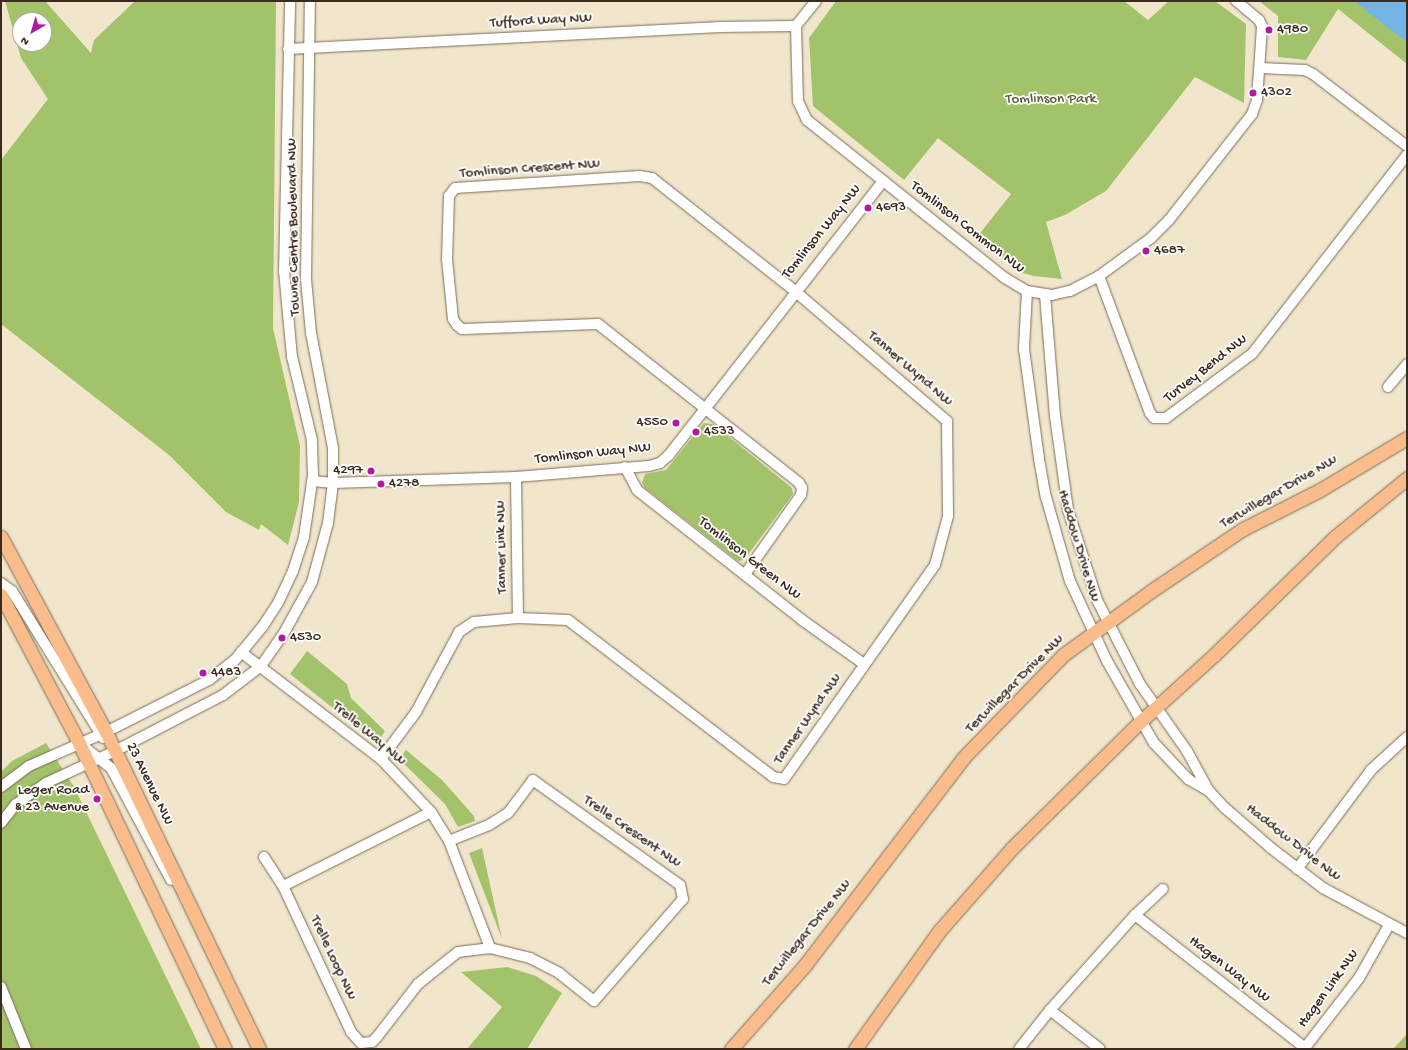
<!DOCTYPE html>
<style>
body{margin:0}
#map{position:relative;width:1408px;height:1050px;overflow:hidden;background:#f1e6cb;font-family:"Gochi Hand",sans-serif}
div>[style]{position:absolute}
.green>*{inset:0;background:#a3c36b}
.water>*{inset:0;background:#70b5e6}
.roads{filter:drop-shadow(0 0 1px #7b6c5b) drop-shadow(0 0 1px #7b6c5b)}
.minor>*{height:10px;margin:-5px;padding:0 5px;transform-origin:5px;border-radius:5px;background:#fff}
.major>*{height:13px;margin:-6.5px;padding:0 6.5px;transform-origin:6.5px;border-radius:6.5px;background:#f9bc8a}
.dots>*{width:11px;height:11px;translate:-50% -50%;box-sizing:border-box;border:2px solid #fff;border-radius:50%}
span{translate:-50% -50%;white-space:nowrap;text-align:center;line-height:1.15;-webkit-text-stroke:3.5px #fff;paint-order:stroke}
.street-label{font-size:15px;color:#3b2a1e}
.poi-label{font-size:15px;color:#3b2a1e}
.left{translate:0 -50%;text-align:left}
.right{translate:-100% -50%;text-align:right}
.park-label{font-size:15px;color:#5f6039}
.frame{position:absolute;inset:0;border:2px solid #3b2a1e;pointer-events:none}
.north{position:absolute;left:12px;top:12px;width:40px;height:40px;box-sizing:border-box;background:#fff;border:1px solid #b1aaa5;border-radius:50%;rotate:218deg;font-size:11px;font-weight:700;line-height:16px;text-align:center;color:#3b2a1e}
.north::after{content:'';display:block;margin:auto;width:14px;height:18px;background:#b5179e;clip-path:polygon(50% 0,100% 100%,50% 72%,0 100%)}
</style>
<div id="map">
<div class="green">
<i style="clip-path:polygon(evenodd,5px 1px,45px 1px,91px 53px,94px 40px,135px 1px,276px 1px,273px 328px,300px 446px,299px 502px,288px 545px,261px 524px,259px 530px,226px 512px,169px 455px,1px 324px,1px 160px,48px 99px,21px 58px,5px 1px,20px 20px,44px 20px,44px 44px,20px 44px,20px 20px)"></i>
<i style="clip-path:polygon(836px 1px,1124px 1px,1148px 20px,1169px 1px,1215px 1px,1246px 24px,1244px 103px,1195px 77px,1106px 191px,1065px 215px,1046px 222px,1062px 279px,1034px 276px,1023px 273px,977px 237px,1011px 194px,938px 138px,904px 180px,813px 106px,809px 38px)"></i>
<i style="clip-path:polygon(1259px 1px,1407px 1px,1407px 64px,1338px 9px,1306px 60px,1278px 57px,1278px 16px)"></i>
<i style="clip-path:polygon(704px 423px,713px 424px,792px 488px,793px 494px,744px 560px,738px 561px,645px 488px,642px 483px,645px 474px,666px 470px)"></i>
<i style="clip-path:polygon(307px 651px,347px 684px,351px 698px,385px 731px,377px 743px,290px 674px)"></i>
<i style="clip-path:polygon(46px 743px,74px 787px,201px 1049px,1px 1049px,1px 772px,12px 761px)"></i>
<i style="clip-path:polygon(406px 750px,442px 780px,474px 816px,475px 821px,458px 827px,445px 804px,399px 759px)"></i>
<i style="clip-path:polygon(482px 848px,502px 939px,469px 853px)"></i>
<i style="clip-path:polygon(507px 967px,536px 976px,562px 993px,527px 1049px,467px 1049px,502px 1007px,461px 972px)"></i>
<i style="clip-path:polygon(1407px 1034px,1407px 1049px,1393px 1049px)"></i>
</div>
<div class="water">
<i style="clip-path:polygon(1354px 1px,1407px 1px,1407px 42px,1382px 23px)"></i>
</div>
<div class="roads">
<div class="minor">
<i style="left:816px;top:1px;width:32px;rotate:129deg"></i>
<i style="left:796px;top:26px;width:75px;rotate:88.5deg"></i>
<i style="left:798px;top:101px;width:21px;rotate:65deg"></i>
<i style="left:807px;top:120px;width:253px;rotate:38.6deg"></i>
<i style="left:1005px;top:278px;width:26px;rotate:31deg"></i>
<i style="left:1027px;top:291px;width:25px;rotate:9deg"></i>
<i style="left:1052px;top:295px;width:18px;rotate:-13deg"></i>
<i style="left:1070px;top:291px;width:33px;rotate:-27deg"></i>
<i style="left:1099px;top:276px;width:64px;rotate:-36.2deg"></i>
<i style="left:1151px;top:238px;width:25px;rotate:-45deg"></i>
<i style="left:1169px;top:220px;width:135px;rotate:-51.9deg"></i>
<i style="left:1252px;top:114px;width:15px;rotate:-70deg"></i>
<i style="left:1257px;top:100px;width:74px;rotate:-86.1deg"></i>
<i style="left:1262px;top:26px;width:7px;rotate:-117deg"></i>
<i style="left:1259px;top:20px;width:30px;rotate:-140deg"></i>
<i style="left:288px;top:49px;width:433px;rotate:-2.9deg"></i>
<i style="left:720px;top:27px;width:76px;rotate:-0.8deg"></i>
<i style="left:1260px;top:68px;width:45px;rotate:2.5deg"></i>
<i style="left:1305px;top:70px;width:9px;rotate:27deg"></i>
<i style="left:1313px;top:74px;width:118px;rotate:37.5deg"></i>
<i style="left:1099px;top:276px;width:146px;rotate:69.6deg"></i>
<i style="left:1150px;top:413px;width:6px;rotate:51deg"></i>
<i style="left:1154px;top:418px;width:12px"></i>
<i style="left:1166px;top:418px;width:107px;rotate:-36.7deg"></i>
<i style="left:1252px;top:354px;width:252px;rotate:-52.1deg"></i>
<i style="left:1027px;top:291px;width:58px;rotate:93deg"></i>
<i style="left:1024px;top:349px;width:111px;rotate:82.2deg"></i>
<i style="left:1039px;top:459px;width:39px;rotate:80deg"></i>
<i style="left:1046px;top:497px;width:87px;rotate:74.1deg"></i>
<i style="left:1070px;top:581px;width:88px;rotate:65.2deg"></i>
<i style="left:1107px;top:661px;width:95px;rotate:60.2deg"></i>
<i style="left:1154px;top:743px;width:50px;rotate:46.6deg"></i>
<i style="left:1188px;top:779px;width:24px;rotate:30deg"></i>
<i style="left:1045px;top:295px;width:121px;rotate:85.3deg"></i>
<i style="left:1055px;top:416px;width:95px;rotate:82.1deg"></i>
<i style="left:1068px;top:510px;width:95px;rotate:72.1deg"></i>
<i style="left:1097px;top:600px;width:94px;rotate:62.9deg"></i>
<i style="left:1140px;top:684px;width:82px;rotate:55deg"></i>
<i style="left:1187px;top:751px;width:46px;rotate:61.2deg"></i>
<i style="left:1209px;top:791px;width:23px;rotate:47deg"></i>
<i style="left:1225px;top:808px;width:61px;rotate:41deg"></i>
<i style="left:1271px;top:848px;width:66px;rotate:37.6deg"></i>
<i style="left:1323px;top:888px;width:95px;rotate:28.2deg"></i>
<i style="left:1388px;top:387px;width:30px;rotate:-50deg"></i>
<i style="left:625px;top:467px;width:26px;rotate:62deg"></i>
<i style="left:637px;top:490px;width:210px;rotate:38.2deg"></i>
<i style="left:802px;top:620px;width:76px;rotate:35.4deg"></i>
<i style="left:516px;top:477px;width:141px;rotate:89.2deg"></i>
<i style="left:313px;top:481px;width:20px;rotate:6deg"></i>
<i style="left:333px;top:483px;width:183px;rotate:-1.9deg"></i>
<i style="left:516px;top:477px;width:133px;rotate:-4.7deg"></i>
<i style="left:649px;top:466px;width:11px;rotate:-15deg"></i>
<i style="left:660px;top:463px;width:12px;rotate:-42deg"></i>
<i style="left:669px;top:455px;width:348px;rotate:-52deg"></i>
<i style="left:1px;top:583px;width:14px;rotate:36deg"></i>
<i style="left:12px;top:591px;width:173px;rotate:58.2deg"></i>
<i style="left:241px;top:652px;width:176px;rotate:37.4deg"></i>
<i style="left:381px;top:759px;width:73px;rotate:46.7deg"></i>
<i style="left:431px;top:812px;width:34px;rotate:58deg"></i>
<i style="left:449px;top:841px;width:115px;rotate:69deg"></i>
<i style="left:79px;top:743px;width:41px;rotate:38deg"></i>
<i style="left:111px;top:768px;width:127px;rotate:61.8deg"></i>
<i style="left:381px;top:759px;width:59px;rotate:-53.3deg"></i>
<i style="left:416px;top:712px;width:91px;rotate:-61.7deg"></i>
<i style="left:459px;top:632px;width:18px;rotate:-34deg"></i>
<i style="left:474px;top:622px;width:44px;rotate:-5.2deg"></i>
<i style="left:518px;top:618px;width:50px;rotate:2.3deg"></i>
<i style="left:568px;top:620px;width:258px;rotate:37.4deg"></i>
<i style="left:773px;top:777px;width:11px;rotate:10deg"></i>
<i style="left:784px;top:779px;width:262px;rotate:-54.8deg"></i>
<i style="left:935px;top:565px;width:51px;rotate:-75.1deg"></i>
<i style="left:948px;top:516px;width:95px;rotate:-90.6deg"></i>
<i style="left:947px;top:421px;width:200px;rotate:-139.5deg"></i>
<i style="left:795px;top:291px;width:182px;rotate:-141.7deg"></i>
<i style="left:652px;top:178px;width:12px;rotate:-171deg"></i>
<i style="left:640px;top:176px;width:185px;rotate:176.3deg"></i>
<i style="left:455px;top:188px;width:10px;rotate:127deg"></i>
<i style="left:449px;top:196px;width:63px;rotate:91.8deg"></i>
<i style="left:447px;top:259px;width:60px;rotate:84.3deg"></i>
<i style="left:453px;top:319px;width:7px;rotate:56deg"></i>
<i style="left:457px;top:325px;width:6px;rotate:39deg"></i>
<i style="left:462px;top:329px;width:136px;rotate:-2.1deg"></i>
<i style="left:598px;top:324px;width:256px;rotate:38.3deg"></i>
<i style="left:799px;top:483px;width:6px;rotate:59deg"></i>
<i style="left:802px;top:488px;width:7px;rotate:98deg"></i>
<i style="left:801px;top:495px;width:97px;rotate:125.3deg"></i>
<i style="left:1px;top:787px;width:35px;rotate:-37deg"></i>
<i style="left:29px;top:766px;width:84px;rotate:-23.8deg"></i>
<i style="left:106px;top:732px;width:115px;rotate:-26.8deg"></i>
<i style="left:209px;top:680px;width:33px;rotate:-38deg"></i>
<i style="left:235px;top:660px;width:44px;rotate:-50.5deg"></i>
<i style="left:263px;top:626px;width:27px;rotate:-57deg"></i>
<i style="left:278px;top:603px;width:35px;rotate:-65deg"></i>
<i style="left:293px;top:571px;width:36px;rotate:-72deg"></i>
<i style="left:304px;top:537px;width:63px;rotate:-81.7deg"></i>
<i style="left:313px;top:475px;width:35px;rotate:-92deg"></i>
<i style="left:312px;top:440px;width:85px;rotate:-103.5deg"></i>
<i style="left:292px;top:357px;width:86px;rotate:-95.3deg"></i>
<i style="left:284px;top:271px;width:270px;rotate:-88.7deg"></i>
<i style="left:431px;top:812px;width:165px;rotate:153.4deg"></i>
<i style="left:283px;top:886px;width:161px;rotate:65deg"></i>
<i style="left:351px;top:1032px;width:15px;rotate:48deg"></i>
<i style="left:361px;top:1043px;width:11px;rotate:-5deg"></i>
<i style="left:372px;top:1042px;width:7px;rotate:-45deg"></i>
<i style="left:377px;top:1037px;width:67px;rotate:-52.3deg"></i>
<i style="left:418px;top:984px;width:51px;rotate:-38.7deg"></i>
<i style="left:458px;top:952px;width:32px;rotate:-7deg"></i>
<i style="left:490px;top:948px;width:41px;rotate:14deg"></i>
<i style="left:530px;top:958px;width:33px;rotate:27deg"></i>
<i style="left:559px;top:973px;width:45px;rotate:38.7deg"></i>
<i style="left:594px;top:1001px;width:135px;rotate:-48.9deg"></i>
<i style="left:683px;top:899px;width:14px;rotate:-102deg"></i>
<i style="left:680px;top:885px;width:181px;rotate:-144.5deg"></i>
<i style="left:533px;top:780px;width:41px;rotate:127.1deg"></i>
<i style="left:508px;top:813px;width:22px;rotate:148deg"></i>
<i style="left:489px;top:825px;width:43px;rotate:158.2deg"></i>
<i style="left:1px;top:823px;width:24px;rotate:-52deg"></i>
<i style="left:16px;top:804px;width:37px;rotate:-35deg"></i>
<i style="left:46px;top:783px;width:76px;rotate:-24.9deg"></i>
<i style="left:115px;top:751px;width:122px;rotate:-27.4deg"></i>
<i style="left:223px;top:695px;width:48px;rotate:-37.3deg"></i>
<i style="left:261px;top:666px;width:40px;rotate:-55.1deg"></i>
<i style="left:284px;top:633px;width:58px;rotate:-61.2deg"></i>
<i style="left:312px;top:582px;width:61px;rotate:-74.8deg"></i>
<i style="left:328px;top:523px;width:40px;rotate:-82.9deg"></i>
<i style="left:333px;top:483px;width:35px;rotate:-90deg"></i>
<i style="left:333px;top:448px;width:117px;rotate:-100.8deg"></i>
<i style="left:311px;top:333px;width:54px;rotate:-95.3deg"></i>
<i style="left:306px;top:279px;width:278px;rotate:-89.2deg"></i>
<i style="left:264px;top:857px;width:35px;rotate:57deg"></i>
<i style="left:1297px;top:869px;width:124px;rotate:-53.2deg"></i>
<i style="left:1371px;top:770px;width:49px;rotate:-42.5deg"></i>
<i style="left:1135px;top:915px;width:38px;rotate:-43deg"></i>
<i style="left:1px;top:987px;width:67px;rotate:68deg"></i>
<i style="left:1050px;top:1010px;width:63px;rotate:38deg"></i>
<i style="left:1019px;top:1049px;width:50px;rotate:-51.5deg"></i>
<i style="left:1050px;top:1010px;width:127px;rotate:-48.2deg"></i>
<i style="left:1135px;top:915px;width:216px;rotate:38deg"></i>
<i style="left:1304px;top:1049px;width:90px;rotate:-52.2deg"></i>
<i style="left:1359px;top:978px;width:61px;rotate:-60.5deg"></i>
</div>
<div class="major">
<i style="left:1px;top:537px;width:221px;rotate:61.7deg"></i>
<i style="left:106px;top:732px;width:352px;rotate:64.2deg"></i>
<i style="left:1px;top:595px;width:167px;rotate:62.2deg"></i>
<i style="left:79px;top:743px;width:339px;rotate:64.5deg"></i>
<i style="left:731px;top:1049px;width:112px;rotate:-48.6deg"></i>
<i style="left:805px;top:965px;width:260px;rotate:-52.6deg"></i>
<i style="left:963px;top:758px;width:144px;rotate:-45.8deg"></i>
<i style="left:1063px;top:655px;width:109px;rotate:-36deg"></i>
<i style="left:1151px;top:591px;width:111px;rotate:-34deg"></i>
<i style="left:1243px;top:529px;width:86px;rotate:-26.9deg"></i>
<i style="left:1320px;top:490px;width:101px;rotate:-30.9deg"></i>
<i style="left:855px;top:1049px;width:146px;rotate:-54.5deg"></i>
<i style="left:940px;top:930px;width:109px;rotate:-48.7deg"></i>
<i style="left:1012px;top:848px;width:181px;rotate:-44.6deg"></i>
<i style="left:1141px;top:721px;width:98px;rotate:-42.1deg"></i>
<i style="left:1214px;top:655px;width:170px;rotate:-44.3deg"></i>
<i style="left:1336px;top:536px;width:92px;rotate:-39.2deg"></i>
</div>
</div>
<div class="dots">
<i style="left:1269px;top:30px;background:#b5179e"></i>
<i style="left:1253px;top:93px;background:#b5179e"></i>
<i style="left:868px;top:208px;background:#b5179e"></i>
<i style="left:1146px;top:251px;background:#b5179e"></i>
<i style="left:676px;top:423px;background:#b5179e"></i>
<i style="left:696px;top:432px;background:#b5179e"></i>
<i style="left:371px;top:471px;background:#b5179e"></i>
<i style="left:381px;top:484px;background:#b5179e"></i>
<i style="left:282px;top:638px;background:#b5179e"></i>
<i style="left:203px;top:673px;background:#b5179e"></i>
<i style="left:97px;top:799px;background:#b5179e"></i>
</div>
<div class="street-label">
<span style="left:541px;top:21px;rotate:-3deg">Tufford Way NW</span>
<span style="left:530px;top:169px;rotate:-4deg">Tomlinson Crescent NW</span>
<span style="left:294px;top:227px;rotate:-91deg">Towne Centre Boulevard NW</span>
<span style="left:967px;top:228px;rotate:38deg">Tomlinson Common NW</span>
<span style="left:822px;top:232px;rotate:-51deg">Tomlinson Way NW</span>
<span style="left:910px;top:369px;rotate:41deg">Tanner Wynd NW</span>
<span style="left:1206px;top:369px;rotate:-38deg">Turvey Bend NW</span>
<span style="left:593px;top:454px;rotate:-6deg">Tomlinson Way NW</span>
<span style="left:1279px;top:492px;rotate:-30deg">Terwillegar Drive NW</span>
<span style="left:1078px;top:546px;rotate:73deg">Haddow Drive NW</span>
<span style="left:502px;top:547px;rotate:-91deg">Tanner Link NW</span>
<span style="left:749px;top:559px;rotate:38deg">Tomlinson Green NW</span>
<span style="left:1015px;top:684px;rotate:-45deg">Terwillegar Drive NW</span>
<span style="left:808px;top:719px;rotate:-55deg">Tanner Wynd NW</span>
<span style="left:369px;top:734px;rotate:40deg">Trelle Way NW</span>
<span style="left:149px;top:784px;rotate:64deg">23 Avenue NW</span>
<span style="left:632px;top:832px;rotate:35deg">Trelle Crescent NW</span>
<span style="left:1293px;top:843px;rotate:38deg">Haddow Drive NW</span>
<span style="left:807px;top:933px;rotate:-51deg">Terwillegar Drive NW</span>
<span style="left:333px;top:958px;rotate:65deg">Trelle Loop NW</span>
<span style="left:1229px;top:970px;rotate:38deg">Hagen Way NW</span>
<span style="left:1329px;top:989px;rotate:-54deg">Hagen Link NW</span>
</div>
<div class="poi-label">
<span class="left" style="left:1277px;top:30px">4980</span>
<span class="left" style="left:1261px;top:93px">4302</span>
<span class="left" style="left:876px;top:208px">4693</span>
<span class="left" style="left:1154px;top:251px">4687</span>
<span class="right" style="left:668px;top:423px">4550</span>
<span class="left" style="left:704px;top:432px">4533</span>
<span class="right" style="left:363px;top:471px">4297</span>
<span class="left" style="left:389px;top:484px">4278</span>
<span class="left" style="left:290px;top:638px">4530</span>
<span class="left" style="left:211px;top:673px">4483</span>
<span class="right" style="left:89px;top:799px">Leger Road<br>&amp; 23 Avenue</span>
</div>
<div class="park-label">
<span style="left:1051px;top:100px">Tomlinson Park</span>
</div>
<div class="frame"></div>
<div class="north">N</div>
</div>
